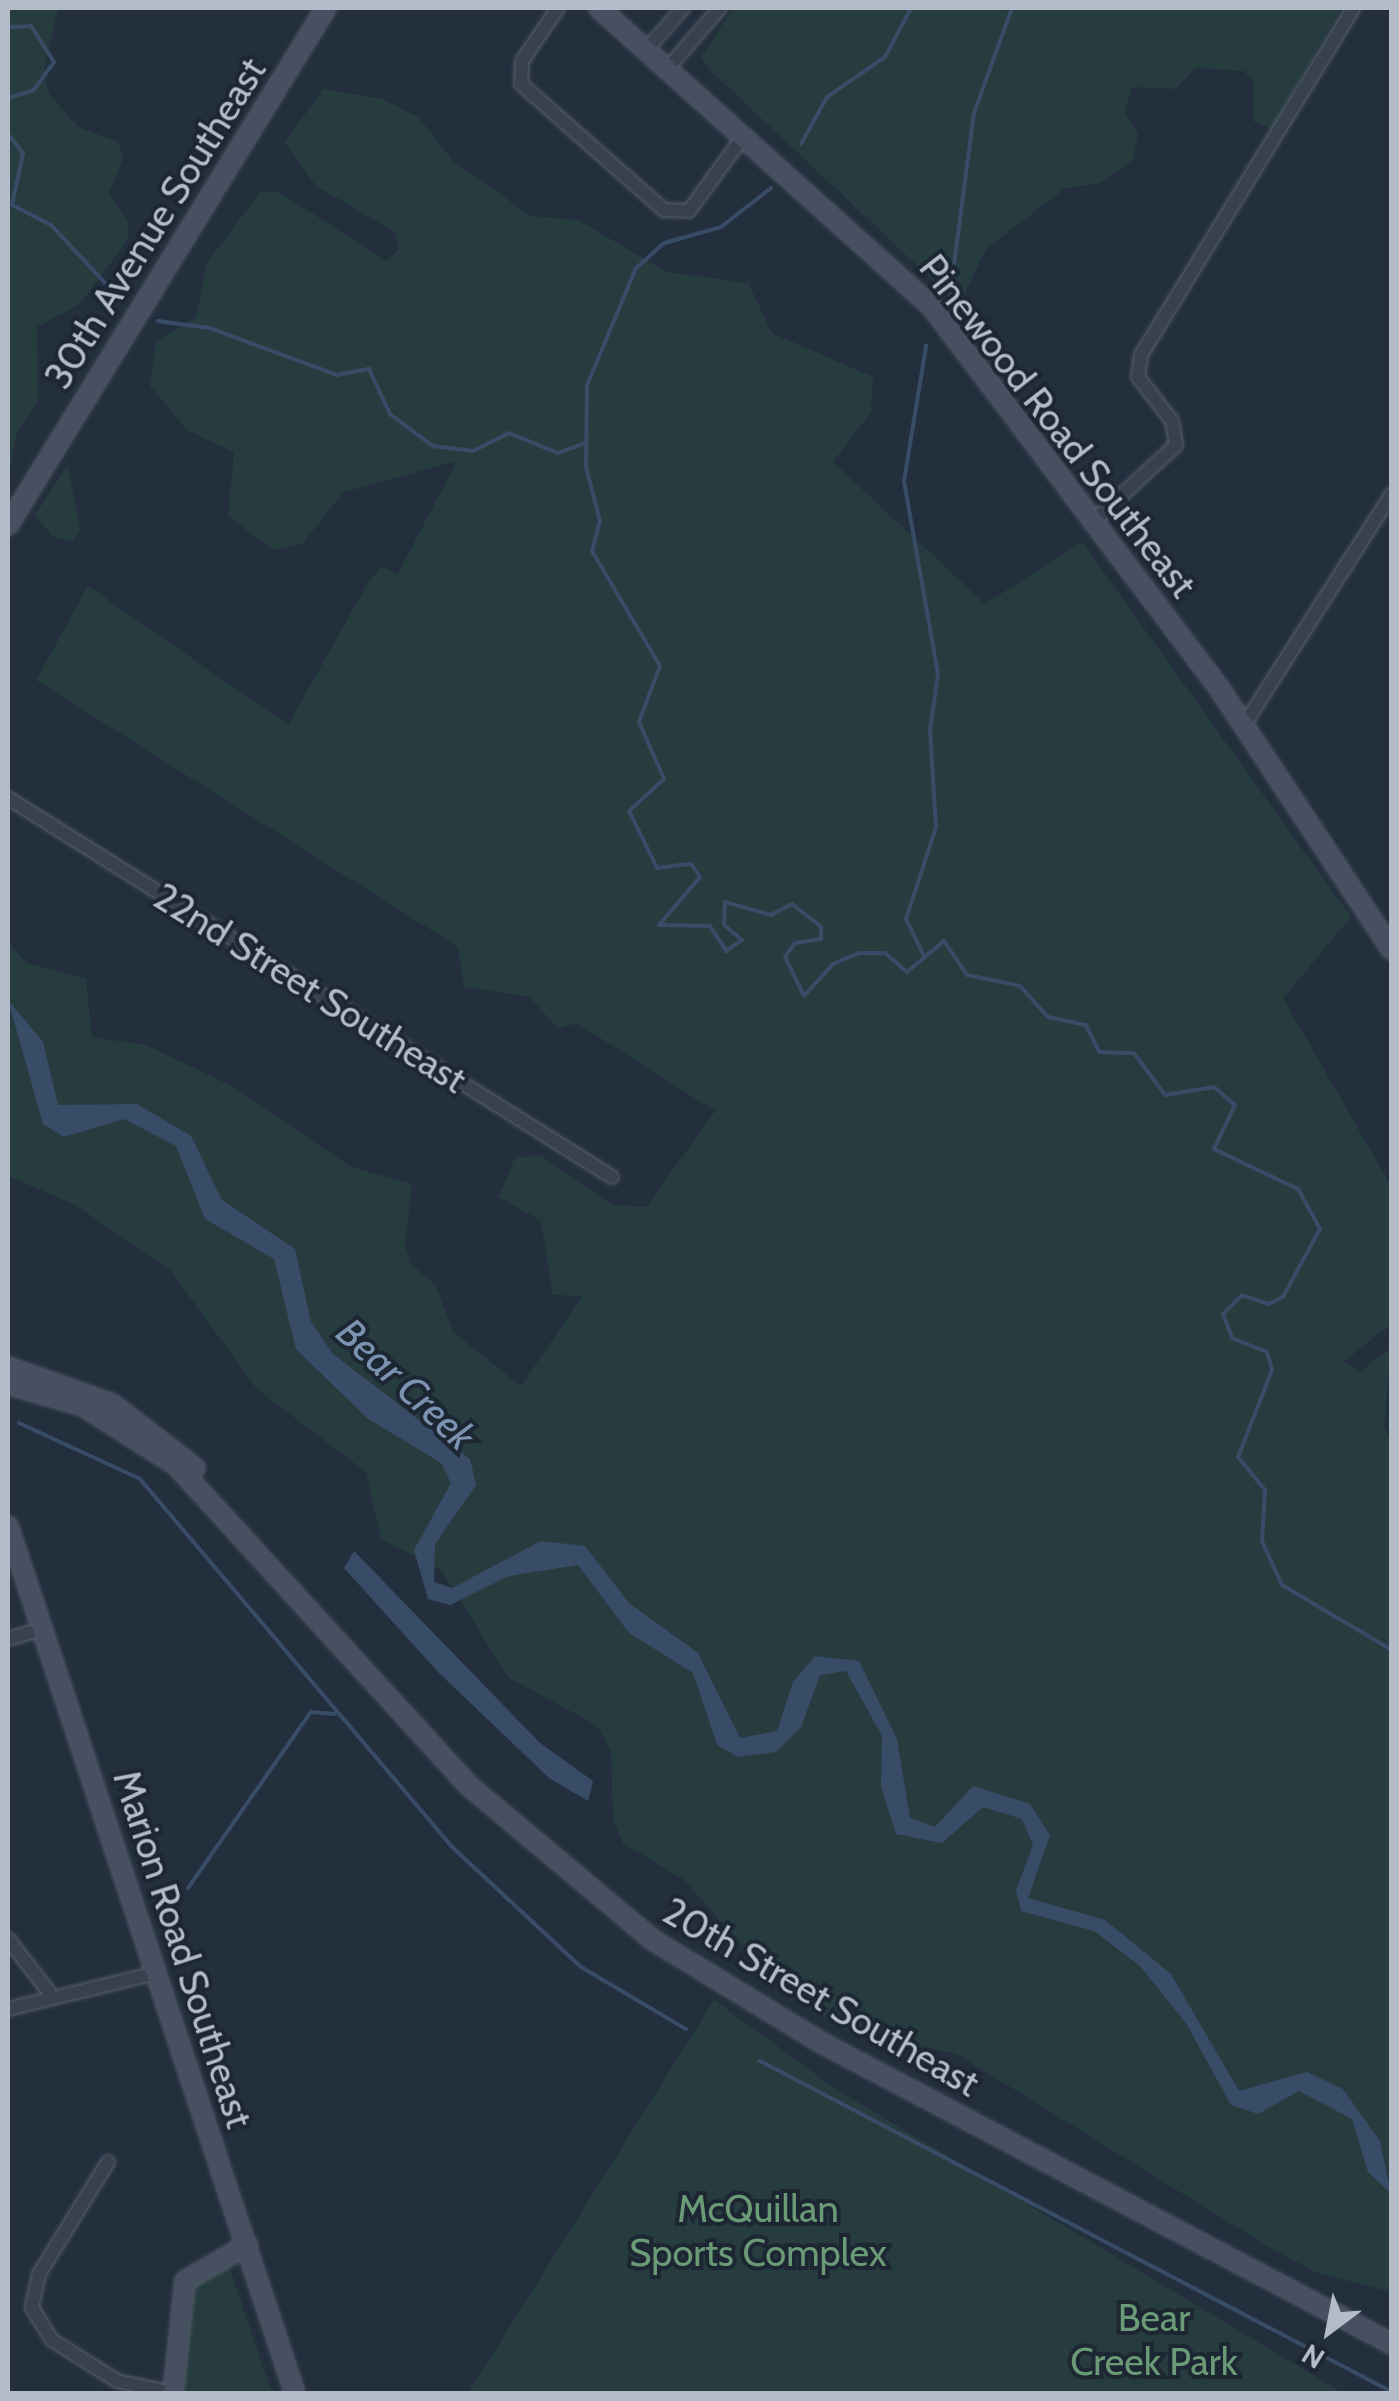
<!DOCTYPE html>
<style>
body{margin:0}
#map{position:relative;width:1399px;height:2401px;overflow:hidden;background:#242f3e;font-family:Cabin,sans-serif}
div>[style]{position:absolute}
.green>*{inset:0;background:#263c3f}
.water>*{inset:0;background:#394c67}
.stream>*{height:4px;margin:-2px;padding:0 2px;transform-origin:2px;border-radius:2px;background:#394c67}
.roads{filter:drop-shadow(0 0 2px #565f6c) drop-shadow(0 0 2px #565f6c)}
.street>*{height:12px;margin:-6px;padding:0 6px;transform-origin:6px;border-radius:6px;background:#38414e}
.secondary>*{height:18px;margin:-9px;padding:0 9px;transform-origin:9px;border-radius:9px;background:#465061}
span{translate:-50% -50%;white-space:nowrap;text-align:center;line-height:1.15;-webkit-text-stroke:8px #1d2633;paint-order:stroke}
.street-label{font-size:38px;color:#b4bcc9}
.park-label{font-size:38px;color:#6b9a76}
.water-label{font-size:40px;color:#7c92b1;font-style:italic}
.frame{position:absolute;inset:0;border:10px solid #b4bcc9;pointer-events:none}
.north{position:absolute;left:1279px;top:2281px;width:100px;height:100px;-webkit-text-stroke:8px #1d2633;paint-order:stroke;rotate:212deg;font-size:28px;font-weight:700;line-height:40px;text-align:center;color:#b4bcc9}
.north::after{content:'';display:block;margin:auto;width:35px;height:45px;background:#b4bcc9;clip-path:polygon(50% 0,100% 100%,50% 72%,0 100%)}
</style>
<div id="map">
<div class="green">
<i style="clip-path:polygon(8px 8px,58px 8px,44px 69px,49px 94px,78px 127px,118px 142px,123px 159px,109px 193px,129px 224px,127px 241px,80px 304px,37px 327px,38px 401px,17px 432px,8px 479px)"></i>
<i style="clip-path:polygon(733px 8px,1341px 8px,1272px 128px,1253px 121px,1253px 82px,1244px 71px,1196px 68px,1175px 89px,1132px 87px,1125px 112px,1138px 134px,1133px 160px,1100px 183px,1064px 189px,986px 249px,959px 305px,711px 71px,701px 57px)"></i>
<i style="clip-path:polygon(323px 89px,383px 99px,419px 118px,454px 162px,531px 216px,578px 220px,667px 272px,748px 283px,772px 333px,873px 377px,871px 412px,833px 462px,985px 604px,1082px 542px,1351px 917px,1283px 998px,1391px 1186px,1391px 1324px,1343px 1362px,1361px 1371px,1391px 1348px,1384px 1427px,1392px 1443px,1391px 2292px,1315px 2272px,1267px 2246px,957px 2054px,850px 2032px,788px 1996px,684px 1880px,623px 1843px,613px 1819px,611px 1750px,596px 1725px,508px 1677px,442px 1571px,381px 1539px,366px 1472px,257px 1389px,170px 1270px,74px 1204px,8px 1176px,8px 942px,27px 963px,86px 979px,92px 1037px,146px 1045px,230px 1085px,351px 1167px,412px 1184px,405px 1245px,411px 1264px,436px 1286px,453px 1332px,521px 1386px,582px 1296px,553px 1295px,541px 1221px,499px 1197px,515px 1157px,541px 1156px,612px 1205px,646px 1207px,715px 1111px,577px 1023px,558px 1029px,530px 997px,464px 987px,458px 947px,36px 680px,88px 586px,288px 725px,366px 586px,381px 566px,397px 575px,457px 461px,344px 492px,303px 543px,273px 550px,228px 516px,234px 452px,187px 430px,150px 386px,156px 341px,196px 317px,207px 263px,260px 192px,279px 192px,386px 261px,399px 249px,395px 232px,316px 186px,285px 142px)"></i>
<i style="clip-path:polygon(68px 465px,80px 530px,73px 542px,53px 537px,35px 515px)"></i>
<i style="clip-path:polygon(714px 2000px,836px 2089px,1343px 2393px,468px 2393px)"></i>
<i style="clip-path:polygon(222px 2265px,230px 2269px,272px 2393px,183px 2394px,191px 2290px)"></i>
</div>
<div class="water">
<i style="clip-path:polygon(8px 1000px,43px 1042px,58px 1105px,137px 1104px,191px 1136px,222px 1200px,295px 1249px,311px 1322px,333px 1354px,470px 1459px,476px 1485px,435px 1544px,434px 1582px,452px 1588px,541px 1541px,585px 1546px,629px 1603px,698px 1653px,740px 1738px,777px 1731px,793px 1682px,815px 1656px,859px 1661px,897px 1739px,910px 1818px,935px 1827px,973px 1786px,1030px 1804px,1050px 1835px,1028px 1898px,1105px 1920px,1171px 1974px,1239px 2091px,1307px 2072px,1343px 2089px,1380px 2141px,1391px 2194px,1368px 2172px,1352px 2119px,1299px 2091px,1258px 2114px,1231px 2105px,1186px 2023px,1140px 1966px,1094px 1931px,1021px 1911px,1016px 1890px,1033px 1845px,1022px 1819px,983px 1807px,942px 1843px,896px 1834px,881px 1786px,882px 1736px,846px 1671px,820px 1675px,801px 1727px,776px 1752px,738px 1757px,717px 1745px,693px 1673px,629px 1633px,578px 1565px,509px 1576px,450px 1605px,428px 1599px,414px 1550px,451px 1483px,441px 1463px,367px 1418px,296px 1349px,274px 1259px,205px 1219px,176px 1146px,124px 1119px,64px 1137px,43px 1124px)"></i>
<i style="clip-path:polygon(354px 1551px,540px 1743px,593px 1781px,588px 1801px,549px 1778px,439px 1673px,344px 1568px)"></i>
</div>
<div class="stream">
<i style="left:8px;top:27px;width:23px;rotate:-2deg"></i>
<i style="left:31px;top:26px;width:43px;rotate:57.4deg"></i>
<i style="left:54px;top:62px;width:34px;rotate:126deg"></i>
<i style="left:34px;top:90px;width:27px;rotate:163deg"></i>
<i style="left:8px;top:134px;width:24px;rotate:52deg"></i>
<i style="left:23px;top:153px;width:53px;rotate:101.9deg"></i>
<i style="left:12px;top:205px;width:44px;rotate:27.1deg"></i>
<i style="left:51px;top:225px;width:100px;rotate:47deg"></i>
<i style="left:801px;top:144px;width:54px;rotate:-61deg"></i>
<i style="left:827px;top:97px;width:70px;rotate:-34.6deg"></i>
<i style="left:885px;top:57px;width:55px;rotate:-62deg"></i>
<i style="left:771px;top:188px;width:63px;rotate:142deg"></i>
<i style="left:721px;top:227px;width:59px;rotate:164.3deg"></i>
<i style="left:664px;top:243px;width:38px;rotate:138deg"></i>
<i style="left:636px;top:268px;width:127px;rotate:112.7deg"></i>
<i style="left:587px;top:385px;width:82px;rotate:90.7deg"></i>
<i style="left:586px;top:467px;width:56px;rotate:75.5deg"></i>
<i style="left:600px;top:521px;width:31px;rotate:105deg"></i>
<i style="left:592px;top:551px;width:134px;rotate:59.4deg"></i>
<i style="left:660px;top:666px;width:60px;rotate:110.6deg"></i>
<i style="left:639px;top:722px;width:62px;rotate:66.3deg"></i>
<i style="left:664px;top:779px;width:47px;rotate:137.6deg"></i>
<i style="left:629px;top:811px;width:64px;rotate:63.8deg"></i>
<i style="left:657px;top:868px;width:34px;rotate:-7deg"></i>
<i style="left:691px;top:864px;width:16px;rotate:55deg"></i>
<i style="left:700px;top:877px;width:63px;rotate:130.5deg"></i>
<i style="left:659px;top:925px;width:51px;rotate:1.1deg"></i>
<i style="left:710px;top:926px;width:30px;rotate:57deg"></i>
<i style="left:726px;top:951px;width:19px;rotate:-35deg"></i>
<i style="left:742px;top:940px;width:23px;rotate:-140deg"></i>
<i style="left:724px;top:925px;width:23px;rotate:-88deg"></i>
<i style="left:725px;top:902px;width:48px;rotate:15.8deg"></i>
<i style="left:771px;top:915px;width:24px;rotate:-28deg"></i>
<i style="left:792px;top:904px;width:37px;rotate:38deg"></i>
<i style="left:821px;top:927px;width:12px;rotate:90deg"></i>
<i style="left:821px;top:939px;width:26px;rotate:171deg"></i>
<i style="left:795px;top:943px;width:17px;rotate:126deg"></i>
<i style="left:785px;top:957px;width:43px;rotate:64deg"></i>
<i style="left:804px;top:996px;width:43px;rotate:-47.8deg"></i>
<i style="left:833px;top:964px;width:28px;rotate:-23deg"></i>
<i style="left:859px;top:953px;width:26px"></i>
<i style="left:885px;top:953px;width:29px;rotate:41deg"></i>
<i style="left:907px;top:972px;width:48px;rotate:-40deg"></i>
<i style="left:944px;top:941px;width:41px;rotate:55.9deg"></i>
<i style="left:967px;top:975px;width:54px;rotate:11.7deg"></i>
<i style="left:1020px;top:986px;width:42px;rotate:47.9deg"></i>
<i style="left:1048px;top:1017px;width:39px;rotate:12deg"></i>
<i style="left:1086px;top:1025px;width:30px;rotate:64deg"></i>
<i style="left:1099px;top:1052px;width:35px;rotate:2deg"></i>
<i style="left:1134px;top:1053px;width:52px;rotate:53.6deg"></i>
<i style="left:1165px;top:1095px;width:50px;rotate:-9.3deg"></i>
<i style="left:1214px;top:1087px;width:28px;rotate:41deg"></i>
<i style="left:1235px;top:1105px;width:49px;rotate:115.5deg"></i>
<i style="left:1214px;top:1149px;width:93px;rotate:25.5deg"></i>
<i style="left:1298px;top:1189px;width:46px;rotate:61.2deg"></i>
<i style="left:1320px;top:1229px;width:77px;rotate:118.6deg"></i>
<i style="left:1283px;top:1297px;width:16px;rotate:153deg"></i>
<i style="left:1269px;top:1304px;width:28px;rotate:-162deg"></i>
<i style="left:1242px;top:1295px;width:27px;rotate:135deg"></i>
<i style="left:1223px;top:1314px;width:26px;rotate:69deg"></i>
<i style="left:1232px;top:1338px;width:38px;rotate:22deg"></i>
<i style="left:1267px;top:1352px;width:19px;rotate:74deg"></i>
<i style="left:1272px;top:1370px;width:93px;rotate:111.3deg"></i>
<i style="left:1238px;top:1457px;width:43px;rotate:50.7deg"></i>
<i style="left:1265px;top:1490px;width:51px;rotate:93.4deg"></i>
<i style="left:1262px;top:1541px;width:48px;rotate:65.6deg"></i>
<i style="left:1282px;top:1585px;width:128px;rotate:30.6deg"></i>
<i style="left:950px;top:295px;width:184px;rotate:-82.5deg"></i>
<i style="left:974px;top:113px;width:112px;rotate:-70.1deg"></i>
<i style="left:158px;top:321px;width:52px;rotate:7.7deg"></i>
<i style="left:210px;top:328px;width:135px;rotate:20.3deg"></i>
<i style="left:337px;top:375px;width:33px;rotate:-11deg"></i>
<i style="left:369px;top:369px;width:50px;rotate:65deg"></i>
<i style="left:390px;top:414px;width:54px;rotate:36.7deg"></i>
<i style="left:433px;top:446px;width:40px;rotate:7.1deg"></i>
<i style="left:473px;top:451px;width:40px;rotate:-26.6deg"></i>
<i style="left:509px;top:433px;width:53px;rotate:22.2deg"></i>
<i style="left:558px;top:453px;width:30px;rotate:-20deg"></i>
<i style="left:924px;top:956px;width:41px;rotate:-115.9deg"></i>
<i style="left:906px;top:919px;width:97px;rotate:-71.9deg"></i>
<i style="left:936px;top:827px;width:97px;rotate:-93.5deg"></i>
<i style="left:930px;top:730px;width:57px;rotate:-81.9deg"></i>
<i style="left:938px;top:674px;width:196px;rotate:-100deg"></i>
<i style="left:904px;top:481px;width:137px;rotate:-80.7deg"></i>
<i style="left:19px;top:1423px;width:133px;rotate:24.8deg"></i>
<i style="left:140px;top:1479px;width:480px;rotate:49.7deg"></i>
<i style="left:450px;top:1845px;width:179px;rotate:43deg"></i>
<i style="left:581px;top:1967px;width:122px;rotate:30.6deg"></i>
<i style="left:188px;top:1888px;width:215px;rotate:-55.1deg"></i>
<i style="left:311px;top:1712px;width:24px;rotate:5deg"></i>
<i style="left:760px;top:2061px;width:713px;rotate:27.64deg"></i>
</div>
<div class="roads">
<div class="street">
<i style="left:558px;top:8px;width:64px;rotate:124.2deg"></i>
<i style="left:522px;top:61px;width:23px;rotate:92deg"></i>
<i style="left:521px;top:84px;width:191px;rotate:41.4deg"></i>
<i style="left:664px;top:210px;width:25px;rotate:2deg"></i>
<i style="left:689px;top:211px;width:95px;rotate:-54deg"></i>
<i style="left:647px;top:49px;width:55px;rotate:-48.7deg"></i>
<i style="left:669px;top:67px;width:78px;rotate:-49.2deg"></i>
<i style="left:1095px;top:520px;width:110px;rotate:-42.8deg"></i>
<i style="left:1176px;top:445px;width:24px;rotate:-99deg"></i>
<i style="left:1172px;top:421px;width:56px;rotate:-127.7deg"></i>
<i style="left:1138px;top:377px;width:22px;rotate:-82deg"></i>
<i style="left:1141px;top:355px;width:407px;rotate:-58.5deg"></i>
<i style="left:1244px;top:725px;width:274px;rotate:-57.4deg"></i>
<i style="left:8px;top:798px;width:713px;rotate:32.11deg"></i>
<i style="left:8px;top:1639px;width:37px;rotate:-17deg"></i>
<i style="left:8px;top:1939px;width:67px;rotate:52.3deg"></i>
<i style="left:8px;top:2009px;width:152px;rotate:-13.7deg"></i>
<i style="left:108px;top:2162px;width:132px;rotate:121.6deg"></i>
<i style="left:39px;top:2274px;width:35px;rotate:102deg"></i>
<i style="left:32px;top:2308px;width:38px;rotate:58deg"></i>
<i style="left:52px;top:2340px;width:77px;rotate:32.2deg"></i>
<i style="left:117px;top:2381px;width:57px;rotate:12.1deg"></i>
</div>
<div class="secondary">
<i style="left:599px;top:8px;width:448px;rotate:41.9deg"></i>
<i style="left:932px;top:307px;width:481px;rotate:53deg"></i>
<i style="left:1221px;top:691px;width:310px;rotate:56.6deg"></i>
<i style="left:8px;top:525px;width:607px;rotate:-58.4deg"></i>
<i style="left:8px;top:1367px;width:110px;rotate:19.6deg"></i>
<i style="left:112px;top:1404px;width:105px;rotate:37.6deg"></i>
<i style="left:8px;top:1384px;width:78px;rotate:16.3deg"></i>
<i style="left:83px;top:1406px;width:110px;rotate:32.4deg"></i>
<i style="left:176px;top:1465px;width:433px;rotate:47.6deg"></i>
<i style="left:468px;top:1785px;width:241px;rotate:40deg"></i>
<i style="left:653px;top:1940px;width:196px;rotate:31.4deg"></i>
<i style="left:820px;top:2042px;width:647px;rotate:27.83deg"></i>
<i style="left:8px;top:1526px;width:914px;rotate:71.7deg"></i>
<i style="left:173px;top:2394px;width:114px;rotate:-83.9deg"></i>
<i style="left:185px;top:2281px;width:72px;rotate:-30.1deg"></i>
</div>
</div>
<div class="street-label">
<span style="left:155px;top:223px;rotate:-58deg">30th Avenue Southeast</span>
<span style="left:1058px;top:426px;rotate:52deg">Pinewood Road Southeast</span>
<span style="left:310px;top:988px;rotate:32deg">22nd Street Southeast</span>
<span style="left:183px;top:1949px;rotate:72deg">Marion Road Southeast</span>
<span style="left:821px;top:1997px;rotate:30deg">20th Street Southeast</span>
</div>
<div class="park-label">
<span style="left:758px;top:2231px">McQuillan<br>Sports Complex</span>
<span style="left:1154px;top:2340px">Bear<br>Creek Park</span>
</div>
<div class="water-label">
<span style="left:406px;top:1384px;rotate:43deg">Bear Creek</span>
</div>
<div class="frame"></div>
<div class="north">N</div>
</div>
